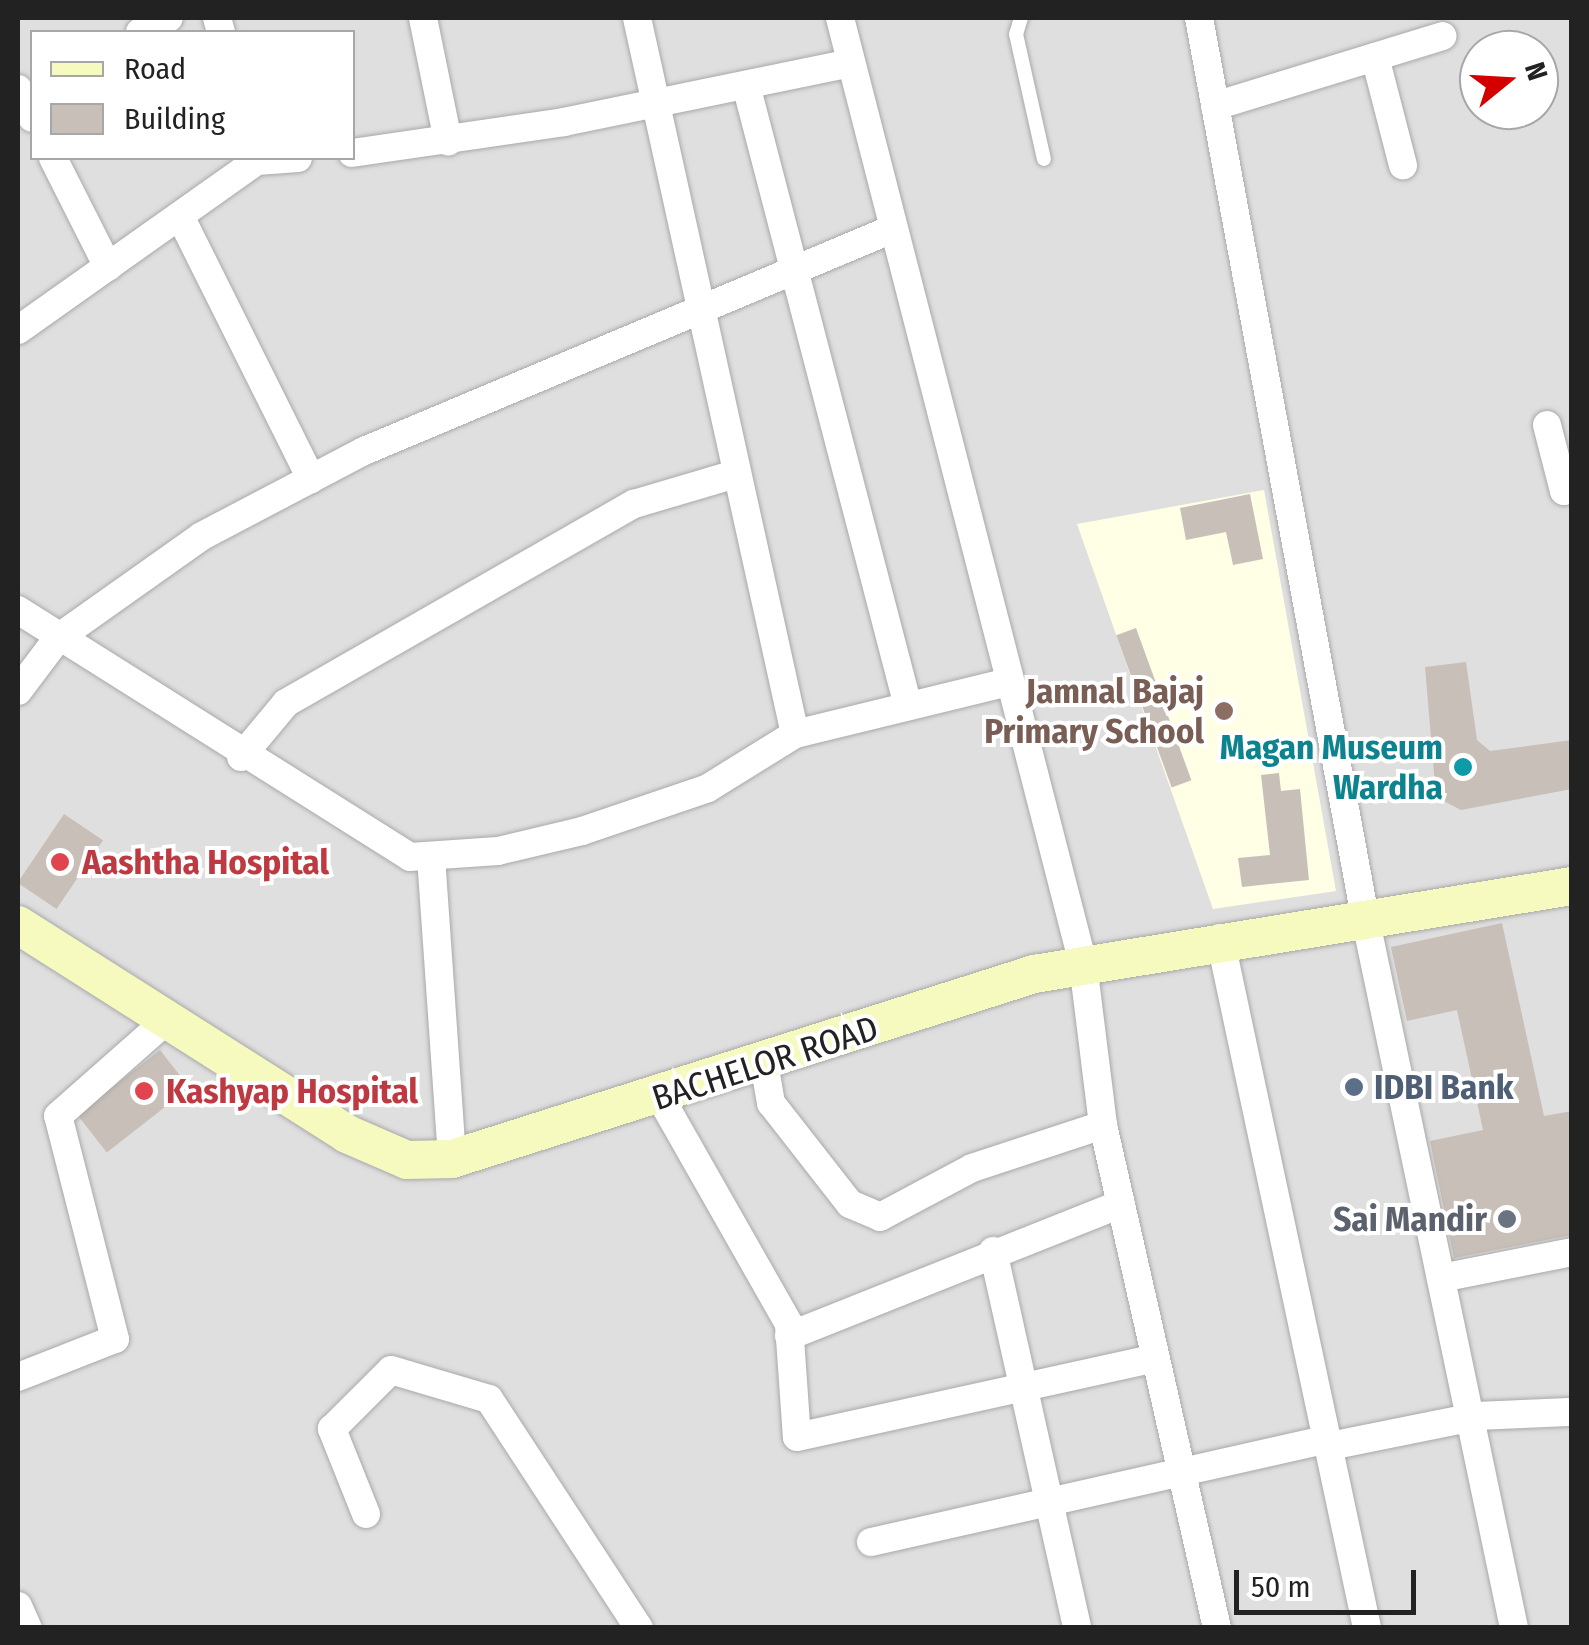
<!DOCTYPE html>
<style>
body{margin:0}
#map{position:relative;width:1589px;height:1645px;overflow:hidden;background:#f2efe9;font-family:"Fira Sans Condensed",sans-serif}
div>[style]{position:absolute}
.residential>*{inset:0;background:#e0dfdf}
.education>*{inset:0;background:#ffffe5}
.building>*{inset:0;background:#c7bfb8;transform-origin:0 0}
.roads{filter:drop-shadow(0 0 2px #a9a9a9) drop-shadow(0 0 2px #a9a9a9)}
.lane>*{height:14px;margin:-7px;padding:0 7px;transform-origin:7px;border-radius:7px;background:#fff}
.street>*{height:28px;margin:-14px;padding:0 14px;transform-origin:14px;border-radius:14px;background:#fff}
.secondary>*{height:38px;margin:-19px;padding:0 19px;transform-origin:19px;border-radius:19px;background:#f7fabf}
.dots>*{width:28px;height:28px;translate:-50% -50%;box-sizing:border-box;border:5px solid #fff;border-radius:50%}
span{translate:-50% -50%;white-space:nowrap;text-align:center;line-height:1.15;-webkit-text-stroke:8px #fff;paint-order:stroke}
.education-label{font-size:35px;color:#785e54;font-weight:700}
.right{translate:-100% -50%;text-align:right}
.culture-label{font-size:35px;color:#0d838f;font-weight:700}
.health-label{font-size:35px;color:#be3a42;font-weight:700}
.left{translate:0 -50%;text-align:left}
.street-label{font-size:35px;color:#222}
.service-label{font-size:35px;color:#4e5e75;font-weight:700}
.worship-label{font-size:35px;color:#5b616d;font-weight:700}
.frame{position:absolute;inset:0;border:20px solid #222;pointer-events:none}
.legend{position:absolute;left:30px;top:30px;width:325px;height:130px;box-sizing:border-box;background:#fff;border:2px solid #a7a7a7;margin:0;padding:12px 18px;list-style:none;font-size:30px;color:#222}
.legend li{display:flex;align-items:center;gap:20px;height:50px}
.legend b{width:50px;border:2px solid #a7a7a7}
.north{position:absolute;left:1459px;top:30px;width:100px;height:100px;box-sizing:border-box;background:#fff;border:2px solid #a7a7a7;border-radius:50%;rotate:72deg;font-size:28px;font-weight:700;line-height:40px;text-align:center;color:#222}
.north::after{content:'';display:block;margin:auto;width:35px;height:45px;background:#d40000;clip-path:polygon(50% 0,100% 100%,50% 72%,0 100%)}
.scale{position:absolute;left:1234px;top:1570px;width:182px;height:45px;box-sizing:border-box;border:5px solid #222;border-top:0;padding-left:12px;font-size:30px;line-height:35px;white-space:nowrap;color:#222;-webkit-text-stroke:8px #fff;paint-order:stroke}
</style>
<div id="map">
<div class="residential">
<i style="clip-path:polygon(evenodd,18px 18px,1571px 18px,1571px 1627px,18px 1627px,18px 18px,32px 32px,352px 32px,352px 158px,32px 158px,32px 32px,18px 18px,1479px 50px,1539px 50px,1539px 110px,1479px 110px,1479px 50px)"></i>
</div>
<div class="education">
<i style="clip-path:polygon(1264px 490px,1336px 891px,1213px 909px,1077px 524px)"></i>
</div>
<div class="building">
<i style="clip-path:polygon(1250px 494px,1263px 559px,1233px 565px,1226px 532px,1186px 540px,1180px 508px)"></i>
<i style="left:1136px;top:628px;width:162px;height:21px;rotate:70deg"></i>
<i style="clip-path:polygon(1466px 662px,1477px 740px,1490px 751px,1572px 740px,1572px 789px,1461px 810px,1436px 797px,1425px 667px)"></i>
<i style="clip-path:polygon(1279px 773px,1281px 791px,1300px 789px,1309px 880px,1242px 887px,1238px 858px,1270px 855px,1261px 775px)"></i>
<i style="left:64px;top:814px;width:47px;height:83px;rotate:34deg"></i>
<i style="clip-path:polygon(1502px 923px,1544px 1116px,1572px 1111px,1572px 1235px,1454px 1258px,1430px 1141px,1483px 1130px,1457px 1010px,1407px 1021px,1391px 947px)"></i>
<i style="left:160px;top:1050px;width:48px;height:105px;rotate:52deg"></i>
</div>
<div class="roads">
<div class="lane">
<i style="left:1021px;top:18px;width:17px;rotate:107deg"></i>
<i style="left:1016px;top:34px;width:128px;rotate:77.4deg"></i>
</div>
<div class="street">
<i style="left:217px;top:18px;width:15px;rotate:74deg"></i>
<i style="left:423px;top:18px;width:126px;rotate:78.5deg"></i>
<i style="left:637px;top:18px;width:733px;rotate:77.56deg"></i>
<i style="left:840px;top:18px;width:977px;rotate:75.59deg"></i>
<i style="left:1083px;top:964px;width:162px;rotate:82.9deg"></i>
<i style="left:1103px;top:1125px;width:516px;rotate:77.23deg"></i>
<i style="left:1199px;top:18px;width:914px;rotate:79.54deg"></i>
<i style="left:1365px;top:917px;width:726px;rotate:78.16deg"></i>
<i style="left:140px;top:32px;width:32px;rotate:-26deg"></i>
<i style="left:1375px;top:57px;width:112px;rotate:75.5deg"></i>
<i style="left:746px;top:85px;width:642px;rotate:75.38deg"></i>
<i style="left:18px;top:89px;width:32px;rotate:64deg"></i>
<i style="left:1215px;top:106px;width:238px;rotate:-17.1deg"></i>
<i style="left:352px;top:153px;width:214px;rotate:-8.3deg"></i>
<i style="left:564px;top:122px;width:289px;rotate:-11.6deg"></i>
<i style="left:53px;top:158px;width:122px;rotate:63.2deg"></i>
<i style="left:180px;top:216px;width:294px;rotate:63.5deg"></i>
<i style="left:18px;top:330px;width:293px;rotate:-35.3deg"></i>
<i style="left:257px;top:161px;width:41px;rotate:-4.2deg"></i>
<i style="left:1547px;top:425px;width:68px;rotate:75.6deg"></i>
<i style="left:1564px;top:491px;width:8px;rotate:-14deg"></i>
<i style="left:18px;top:610px;width:463px;rotate:32.2deg"></i>
<i style="left:410px;top:857px;width:88px;rotate:-3.9deg"></i>
<i style="left:498px;top:851px;width:86px;rotate:-13.4deg"></i>
<i style="left:582px;top:831px;width:133px;rotate:-18.8deg"></i>
<i style="left:708px;top:788px;width:102px;rotate:-31.8deg"></i>
<i style="left:795px;top:734px;width:219px;rotate:-13.7deg"></i>
<i style="left:18px;top:691px;width:66px;rotate:-53deg"></i>
<i style="left:58px;top:638px;width:176px;rotate:-35.3deg"></i>
<i style="left:202px;top:536px;width:183px;rotate:-27.7deg"></i>
<i style="left:364px;top:451px;width:571px;rotate:-22.79deg"></i>
<i style="left:241px;top:757px;width:70px;rotate:-50.2deg"></i>
<i style="left:286px;top:703px;width:401px;rotate:-29.8deg"></i>
<i style="left:634px;top:504px;width:105px;rotate:-16.5deg"></i>
<i style="left:431px;top:857px;width:303px;rotate:86deg"></i>
<i style="left:1220px;top:938px;width:705px;rotate:77.97deg"></i>
<i style="left:764px;top:1063px;width:41px;rotate:80.1deg"></i>
<i style="left:771px;top:1103px;width:128px;rotate:52deg"></i>
<i style="left:850px;top:1204px;width:33px;rotate:23deg"></i>
<i style="left:880px;top:1217px;width:104px;rotate:-28deg"></i>
<i style="left:972px;top:1168px;width:138px;rotate:-18.2deg"></i>
<i style="left:660px;top:1097px;width:261px;rotate:60.4deg"></i>
<i style="left:789px;top:1324px;width:113px;rotate:86deg"></i>
<i style="left:797px;top:1437px;width:367px;rotate:-12.4deg"></i>
<i style="left:993px;top:1251px;width:386px;rotate:77.4deg"></i>
<i style="left:1441px;top:1278px;width:134px;rotate:-11.2deg"></i>
<i style="left:789px;top:1336px;width:357px;rotate:-21.7deg"></i>
<i style="left:18px;top:1377px;width:104px;rotate:-21.4deg"></i>
<i style="left:115px;top:1339px;width:230px;rotate:-104.3deg"></i>
<i style="left:58px;top:1116px;width:145px;rotate:-41.4deg"></i>
<i style="left:1330px;top:1446px;width:152px;rotate:-11.4deg"></i>
<i style="left:1479px;top:1416px;width:93px;rotate:-2.5deg"></i>
<i style="left:366px;top:1514px;width:92px;rotate:-111.8deg"></i>
<i style="left:332px;top:1429px;width:83px;rotate:-45deg"></i>
<i style="left:391px;top:1370px;width:102px;rotate:16.5deg"></i>
<i style="left:489px;top:1399px;width:274px;rotate:56.8deg"></i>
<i style="left:871px;top:1542px;width:468px;rotate:-12.7deg"></i>
<i style="left:18px;top:1606px;width:24px;rotate:66deg"></i>
</div>
<div class="secondary">
<i style="left:18px;top:925px;width:390px;rotate:32.4deg"></i>
<i style="left:347px;top:1134px;width:65px;rotate:23.4deg"></i>
<i style="left:407px;top:1160px;width:45px;rotate:-1.3deg"></i>
<i style="left:452px;top:1159px;width:611px;rotate:-17.63deg"></i>
<i style="left:1034px;top:974px;width:545px;rotate:-9.29deg"></i>
</div>
</div>
<div class="dots">
<i style="left:1224px;top:711px;background:#8d6e63"></i>
<i style="left:1463px;top:767px;background:#0f9aa8"></i>
<i style="left:60px;top:862px;background:#e0444e"></i>
<i style="left:1354px;top:1087px;background:#5c6f8a"></i>
<i style="left:144px;top:1091px;background:#e0444e"></i>
<i style="left:1507px;top:1219px;background:#6b7280"></i>
</div>
<div class="education-label">
<span class="right" style="left:1204px;top:711px">Jamnal Bajaj<br>Primary School</span>
</div>
<div class="culture-label">
<span class="right" style="left:1443px;top:767px">Magan Museum<br>Wardha</span>
</div>
<div class="health-label">
<span class="left" style="left:82px;top:862px">Aashtha Hospital</span>
<span class="left" style="left:166px;top:1091px">Kashyap Hospital</span>
</div>
<div class="street-label">
<span style="left:765px;top:1063px;rotate:-18deg">BACHELOR ROAD</span>
</div>
<div class="service-label">
<span class="left" style="left:1374px;top:1087px">IDBI Bank</span>
</div>
<div class="worship-label">
<span class="right" style="left:1487px;top:1219px">Sai Mandir</span>
</div>
<div class="frame"></div>
<ul class="legend">
<li><b style="height:12px;background:#f7fabf"></b>Road</li>
<li><b style="height:28px;background:#c7bfb8"></b>Building</li>
</ul>
<div class="north">N</div>
<div class="scale">50 m</div>
</div>
